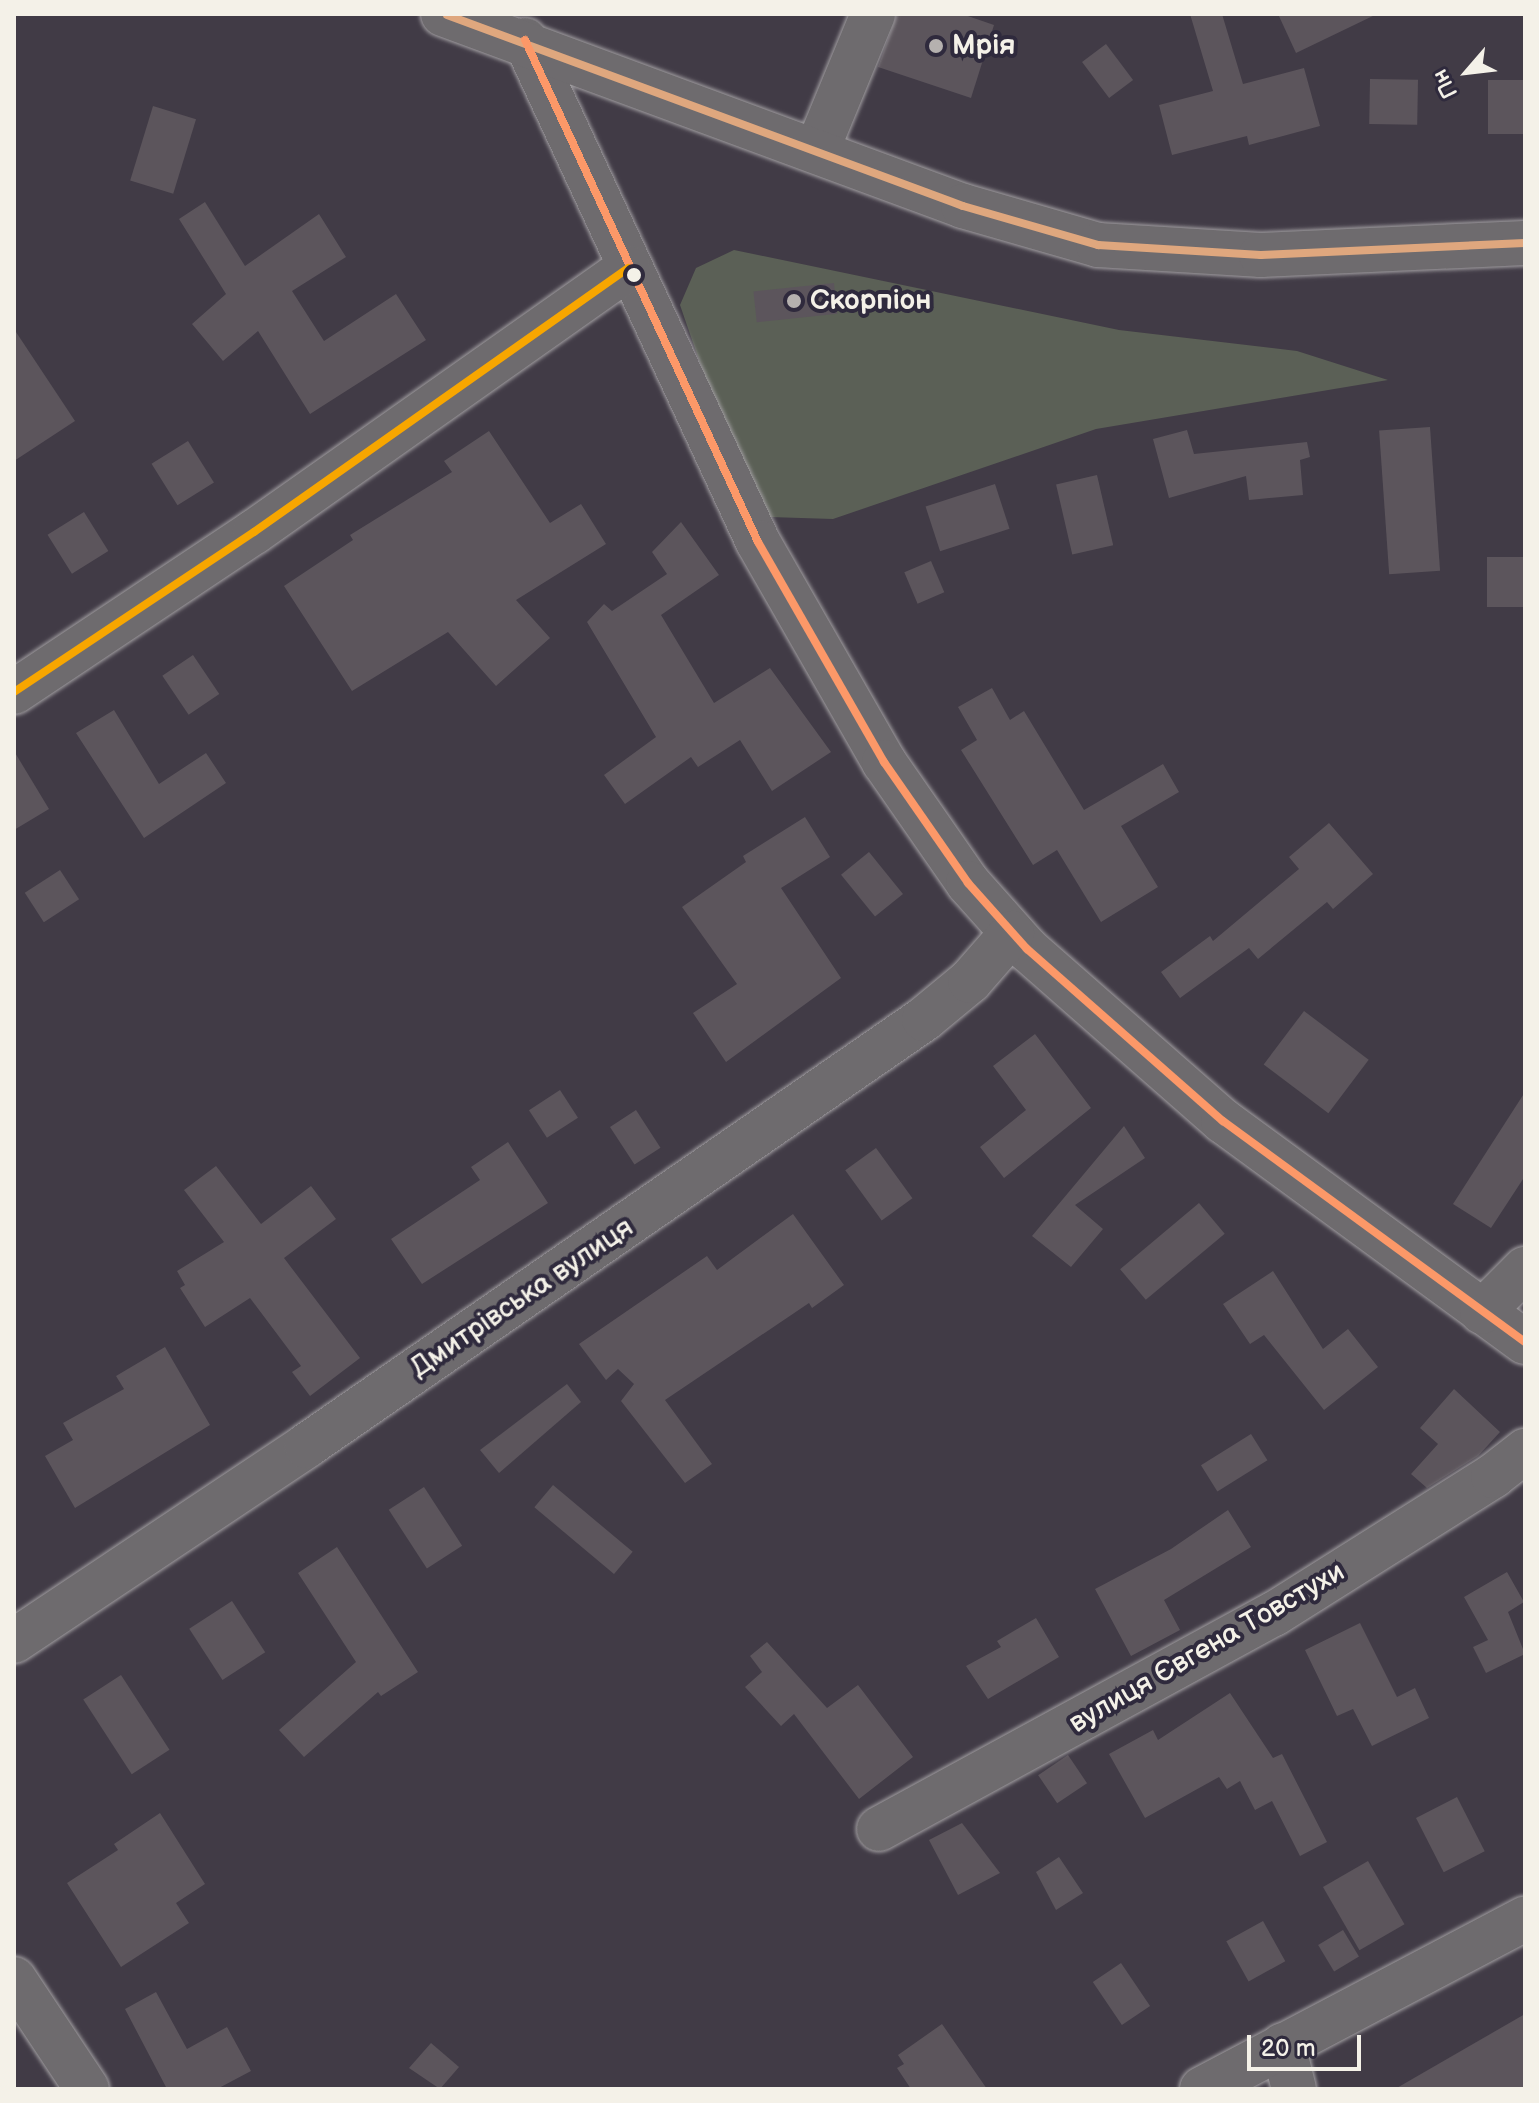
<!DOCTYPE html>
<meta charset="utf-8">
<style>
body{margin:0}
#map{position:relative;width:1539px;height:2103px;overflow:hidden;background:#413b46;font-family:"Balsamiq Sans",sans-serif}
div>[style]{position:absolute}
.green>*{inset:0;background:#5b6056}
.building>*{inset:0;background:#5c555c;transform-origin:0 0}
.roads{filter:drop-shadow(0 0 2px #a19ea1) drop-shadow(0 0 2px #a19ea1)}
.minor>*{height:44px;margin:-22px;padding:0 22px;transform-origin:22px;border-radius:22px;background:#6e6b6e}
.major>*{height:44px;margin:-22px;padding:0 22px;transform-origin:22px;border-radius:22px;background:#6e6b6e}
.bus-1>*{height:8px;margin:-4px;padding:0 4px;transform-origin:4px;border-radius:4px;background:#dfa77e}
.bus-2>*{height:8px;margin:-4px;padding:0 4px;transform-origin:4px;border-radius:4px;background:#fc9868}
.bus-3>*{height:8px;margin:-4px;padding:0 4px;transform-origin:4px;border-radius:4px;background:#f7a600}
.dots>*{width:22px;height:22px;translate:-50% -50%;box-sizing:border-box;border:4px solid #2f2a3d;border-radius:50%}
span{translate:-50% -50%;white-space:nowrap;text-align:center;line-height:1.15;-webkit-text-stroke:8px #2f2a3d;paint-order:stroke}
.poi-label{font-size:28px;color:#f4f1e8;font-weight:700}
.left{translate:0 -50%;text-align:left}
.street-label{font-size:28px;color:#f4f1e8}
.frame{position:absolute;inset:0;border:16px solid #f4f1e8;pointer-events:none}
.north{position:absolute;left:1427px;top:32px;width:80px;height:80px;-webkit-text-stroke:6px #2f2a3d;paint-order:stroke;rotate:242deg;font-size:22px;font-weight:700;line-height:32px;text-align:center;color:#f4f1e8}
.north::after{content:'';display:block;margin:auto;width:28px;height:36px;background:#f4f1e8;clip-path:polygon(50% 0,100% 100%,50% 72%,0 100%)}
.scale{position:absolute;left:1247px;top:2035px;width:114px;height:36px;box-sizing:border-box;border:4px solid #f4f1e8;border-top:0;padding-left:10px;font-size:24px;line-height:28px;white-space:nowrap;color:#f4f1e8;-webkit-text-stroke:6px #2f2a3d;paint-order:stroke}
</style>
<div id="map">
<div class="green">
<i style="clip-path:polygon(734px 250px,1119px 330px,1297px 351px,1388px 380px,1096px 429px,833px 519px,769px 517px,721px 424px,680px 305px,696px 268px)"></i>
</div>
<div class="building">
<i style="clip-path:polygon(897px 14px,962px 14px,994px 25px,971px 98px,878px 67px)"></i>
<i style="clip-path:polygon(1190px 14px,1222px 14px,1243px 84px,1304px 68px,1320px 126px,1249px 145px,1247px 136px,1172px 155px,1159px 105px,1213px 91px)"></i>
<i style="clip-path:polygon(1278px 14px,1377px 14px,1296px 53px)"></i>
<i style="left:1106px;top:44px;width:45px;height:30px;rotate:53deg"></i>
<i style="left:1370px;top:79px;width:48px;height:45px;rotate:1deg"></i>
<i style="left:1488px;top:80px;width:37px;height:54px"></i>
<i style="left:153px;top:106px;width:45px;height:78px;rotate:17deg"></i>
<i style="clip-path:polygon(205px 202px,245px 266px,319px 214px,346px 257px,292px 291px,324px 341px,396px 294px,426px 340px,310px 414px,258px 331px,223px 361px,192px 324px,226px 294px,179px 219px)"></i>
<i style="left:834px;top:283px;width:31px;height:81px;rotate:84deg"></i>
<i style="clip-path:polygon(14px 329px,75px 421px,14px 461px)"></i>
<i style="left:1430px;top:427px;width:144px;height:51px;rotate:86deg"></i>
<i style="clip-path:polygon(1187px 430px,1194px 454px,1307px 442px,1310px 457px,1300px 460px,1303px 495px,1249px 500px,1246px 476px,1169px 498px,1153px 439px)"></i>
<i style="clip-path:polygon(489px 431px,550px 523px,581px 504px,606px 544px,516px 600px,550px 638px,496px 686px,448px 632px,352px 691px,284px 586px,353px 540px,350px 535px,452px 472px,444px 461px)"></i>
<i style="left:188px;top:441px;width:49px;height:43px;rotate:58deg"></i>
<i style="left:1097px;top:475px;width:72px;height:42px;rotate:77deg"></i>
<i style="left:995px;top:484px;width:47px;height:73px;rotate:72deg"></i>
<i style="left:84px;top:512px;width:46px;height:43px;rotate:58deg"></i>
<i style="clip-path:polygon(681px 522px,719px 575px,661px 615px,714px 703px,770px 668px,831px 752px,772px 791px,740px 740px,698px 767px,691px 757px,625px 804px,604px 775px,656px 737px,587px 622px,604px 604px,612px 611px,667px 574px,652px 552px)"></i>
<i style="left:1487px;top:557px;width:38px;height:50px"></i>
<i style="left:931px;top:561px;width:34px;height:29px;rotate:67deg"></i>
<i style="left:193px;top:655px;width:47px;height:37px;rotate:56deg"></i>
<i style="clip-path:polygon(992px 688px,1010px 720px,1024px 711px,1084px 810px,1163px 764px,1179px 792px,1121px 826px,1158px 887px,1101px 922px,1057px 850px,1033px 865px,961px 750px,977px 740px,958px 707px)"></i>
<i style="clip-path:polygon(114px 710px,159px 784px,206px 753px,226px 783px,144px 838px,76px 733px)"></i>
<i style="clip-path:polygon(14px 751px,49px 809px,14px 830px)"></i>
<i style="clip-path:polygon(805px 817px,830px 857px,781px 888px,841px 978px,726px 1062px,693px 1013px,737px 984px,682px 907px,746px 862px,743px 856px)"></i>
<i style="clip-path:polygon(1329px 823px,1373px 874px,1333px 909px,1327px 902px,1258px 959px,1249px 948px,1180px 998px,1161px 972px,1210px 936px,1213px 941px,1299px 869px,1289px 857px)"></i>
<i style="left:869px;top:852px;width:54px;height:36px;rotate:51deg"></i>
<i style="left:60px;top:870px;width:35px;height:42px;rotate:57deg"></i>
<i style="left:1304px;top:1011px;width:81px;height:67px;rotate:37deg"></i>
<i style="clip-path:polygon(1035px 1034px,1091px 1108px,1004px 1178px,980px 1147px,1026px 1110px,993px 1066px)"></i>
<i style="left:560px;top:1090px;width:33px;height:37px;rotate:57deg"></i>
<i style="clip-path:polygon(1525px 1092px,1525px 1176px,1491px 1228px,1453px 1204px)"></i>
<i style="left:636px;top:1110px;width:45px;height:31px;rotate:57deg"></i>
<i style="clip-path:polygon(1124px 1126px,1145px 1158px,1075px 1205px,1103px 1229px,1071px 1267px,1032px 1236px)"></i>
<i style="clip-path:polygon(508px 1142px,548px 1203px,422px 1284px,391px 1239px,480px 1180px,471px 1167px)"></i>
<i style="left:876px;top:1148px;width:62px;height:38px;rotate:54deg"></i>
<i style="clip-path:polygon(216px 1166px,261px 1224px,311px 1186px,336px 1219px,284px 1258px,360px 1358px,310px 1396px,292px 1372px,301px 1366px,250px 1298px,205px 1327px,180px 1288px,185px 1285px,177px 1271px,224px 1242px,184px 1190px)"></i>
<i style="left:1199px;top:1203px;width:40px;height:103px;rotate:50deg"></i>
<i style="clip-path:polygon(793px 1214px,844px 1285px,812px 1308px,809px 1303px,665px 1400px,712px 1464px,685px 1483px,621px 1401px,634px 1384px,618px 1369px,606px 1380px,579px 1344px,707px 1256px,717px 1270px)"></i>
<i style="clip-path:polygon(1273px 1271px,1323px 1349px,1348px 1329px,1378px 1367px,1324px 1410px,1264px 1335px,1250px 1344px,1223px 1304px)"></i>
<i style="clip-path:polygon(165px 1347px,210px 1425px,75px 1508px,45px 1456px,73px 1440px,63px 1423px,124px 1389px,116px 1376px)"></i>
<i style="clip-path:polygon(567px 1384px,581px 1402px,499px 1473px,480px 1450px)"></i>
<i style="clip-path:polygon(1454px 1389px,1500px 1432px,1478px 1456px,1427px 1488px,1411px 1474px,1438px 1444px,1420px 1428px)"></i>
<i style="left:1251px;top:1434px;width:31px;height:59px;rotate:58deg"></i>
<i style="left:553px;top:1485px;width:104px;height:29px;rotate:40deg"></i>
<i style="left:424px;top:1487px;width:70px;height:42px;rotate:57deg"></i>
<i style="clip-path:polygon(1228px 1510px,1251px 1547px,1164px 1600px,1180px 1630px,1131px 1656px,1095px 1589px,1171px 1549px)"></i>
<i style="clip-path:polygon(337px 1547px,418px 1672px,381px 1696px,378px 1692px,304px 1757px,279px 1730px,356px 1662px,298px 1573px)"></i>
<i style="clip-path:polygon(1507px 1572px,1524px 1602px,1508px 1612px,1525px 1654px,1486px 1673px,1473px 1647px,1488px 1640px,1464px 1597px)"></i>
<i style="left:232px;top:1601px;width:61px;height:51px;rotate:57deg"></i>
<i style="clip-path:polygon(1036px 1618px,1059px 1657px,988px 1699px,966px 1666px,1001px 1647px,997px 1641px)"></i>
<i style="clip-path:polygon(1360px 1623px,1397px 1697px,1415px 1688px,1429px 1718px,1372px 1746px,1353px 1709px,1337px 1716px,1305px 1650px)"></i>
<i style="clip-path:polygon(767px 1642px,827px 1708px,858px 1685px,913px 1757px,859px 1799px,794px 1714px,781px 1726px,745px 1687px,762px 1672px,750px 1656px)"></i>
<i style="left:121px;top:1675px;width:89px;height:45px;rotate:57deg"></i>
<i style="clip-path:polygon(1230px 1693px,1273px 1758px,1282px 1754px,1327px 1842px,1300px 1856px,1272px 1801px,1255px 1810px,1240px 1781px,1227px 1789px,1219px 1777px,1145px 1818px,1109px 1754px,1153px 1730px,1158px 1740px)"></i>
<i style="left:1068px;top:1755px;width:34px;height:36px;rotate:56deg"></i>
<i style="left:1457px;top:1797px;width:61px;height:46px;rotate:63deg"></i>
<i style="clip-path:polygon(160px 1813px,205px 1884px,176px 1903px,189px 1923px,121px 1967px,67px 1883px,118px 1850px,114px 1844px)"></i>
<i style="clip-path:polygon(962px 1823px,1000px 1873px,958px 1895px,929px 1840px)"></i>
<i style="clip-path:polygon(1059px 1857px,1083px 1893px,1056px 1910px,1036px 1872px)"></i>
<i style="left:1368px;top:1861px;width:73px;height:52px;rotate:60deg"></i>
<i style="left:1263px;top:1921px;width:46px;height:42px;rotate:61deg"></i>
<i style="left:1343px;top:1930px;width:31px;height:29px;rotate:59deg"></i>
<i style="left:1121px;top:1963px;width:52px;height:34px;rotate:56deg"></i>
<i style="clip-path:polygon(156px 1992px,187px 2049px,227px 2027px,251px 2071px,217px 2089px,167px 2089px,125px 2009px)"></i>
<i style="clip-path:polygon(1525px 2014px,1525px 2089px,1395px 2089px)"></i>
<i style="clip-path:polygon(942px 2024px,987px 2089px,911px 2089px,897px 2068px,904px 2064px,898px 2055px)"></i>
<i style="clip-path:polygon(431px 2043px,459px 2067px,440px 2089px,409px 2068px)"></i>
</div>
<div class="roads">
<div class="minor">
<i style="left:525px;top:40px;width:553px;rotate:65.1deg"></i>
<i style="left:758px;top:542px;width:254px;rotate:60.2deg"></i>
<i style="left:884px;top:762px;width:147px;rotate:55.2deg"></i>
<i style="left:968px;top:883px;width:89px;rotate:48.2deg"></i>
<i style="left:1027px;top:949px;width:261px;rotate:41.3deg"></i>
<i style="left:1223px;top:1121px;width:374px;rotate:36.2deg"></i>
<i style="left:817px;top:150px;width:147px;rotate:-67.6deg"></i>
<i style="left:14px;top:692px;width:288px;rotate:-33.7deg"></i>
<i style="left:254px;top:532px;width:458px;rotate:-35.2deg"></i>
<i style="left:1482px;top:1312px;width:61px;rotate:-45deg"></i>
<i style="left:14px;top:1641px;width:351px;rotate:-33.7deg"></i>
<i style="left:306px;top:1446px;width:751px;rotate:-34.64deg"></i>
<i style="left:924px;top:1019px;width:60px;rotate:-39.6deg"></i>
<i style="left:970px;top:981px;width:64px;rotate:-48.8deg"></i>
<i style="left:879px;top:1829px;width:450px;rotate:-28.6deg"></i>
<i style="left:1274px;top:1614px;width:259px;rotate:-32.2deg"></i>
<i style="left:1493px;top:1476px;width:41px;rotate:-38deg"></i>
<i style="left:14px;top:1979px;width:132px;rotate:56.4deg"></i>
<i style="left:1283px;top:2045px;width:45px;rotate:76deg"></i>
<i style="left:1202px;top:2089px;width:365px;rotate:-27.8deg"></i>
</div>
<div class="major">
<i style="left:443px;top:14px;width:554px;rotate:20.27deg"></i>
<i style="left:963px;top:206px;width:141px;rotate:16.1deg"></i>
<i style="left:1098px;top:245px;width:163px;rotate:3.5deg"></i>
<i style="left:1261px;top:255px;width:264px;rotate:-2.6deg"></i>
</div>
</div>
<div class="bus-1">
<i style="left:447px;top:15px;width:550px;rotate:20.31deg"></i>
<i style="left:963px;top:206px;width:141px;rotate:16.1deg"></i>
<i style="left:1098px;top:245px;width:163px;rotate:3.5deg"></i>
<i style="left:1261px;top:255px;width:264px;rotate:-2.6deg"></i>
</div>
<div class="bus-2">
<i style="left:525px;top:40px;width:553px;rotate:65.1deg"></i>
<i style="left:758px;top:542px;width:254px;rotate:60.2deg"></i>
<i style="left:884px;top:762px;width:147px;rotate:55.2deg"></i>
<i style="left:968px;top:883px;width:89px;rotate:48.2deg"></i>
<i style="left:1027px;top:949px;width:261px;rotate:41.3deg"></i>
<i style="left:1223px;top:1121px;width:374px;rotate:36.2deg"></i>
</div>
<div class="bus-3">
<i style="left:14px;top:692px;width:288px;rotate:-33.7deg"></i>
<i style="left:254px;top:532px;width:458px;rotate:-35.2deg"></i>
</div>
<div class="dots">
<i style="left:936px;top:46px;background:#b5b1af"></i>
<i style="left:634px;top:275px;background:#f4f1e8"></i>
<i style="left:794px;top:301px;background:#b5b1af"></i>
</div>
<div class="poi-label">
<span class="left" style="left:952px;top:46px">Мрія</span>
<span class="left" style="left:810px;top:301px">Скорпіон</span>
</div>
<div class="street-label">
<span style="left:522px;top:1298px;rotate:-34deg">Дмитрівська вулиця</span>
<span style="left:1207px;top:1648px;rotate:-30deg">вулиця Євгена Товстухи</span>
</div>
<div class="frame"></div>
<div class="north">Пн</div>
<div class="scale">20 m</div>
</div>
